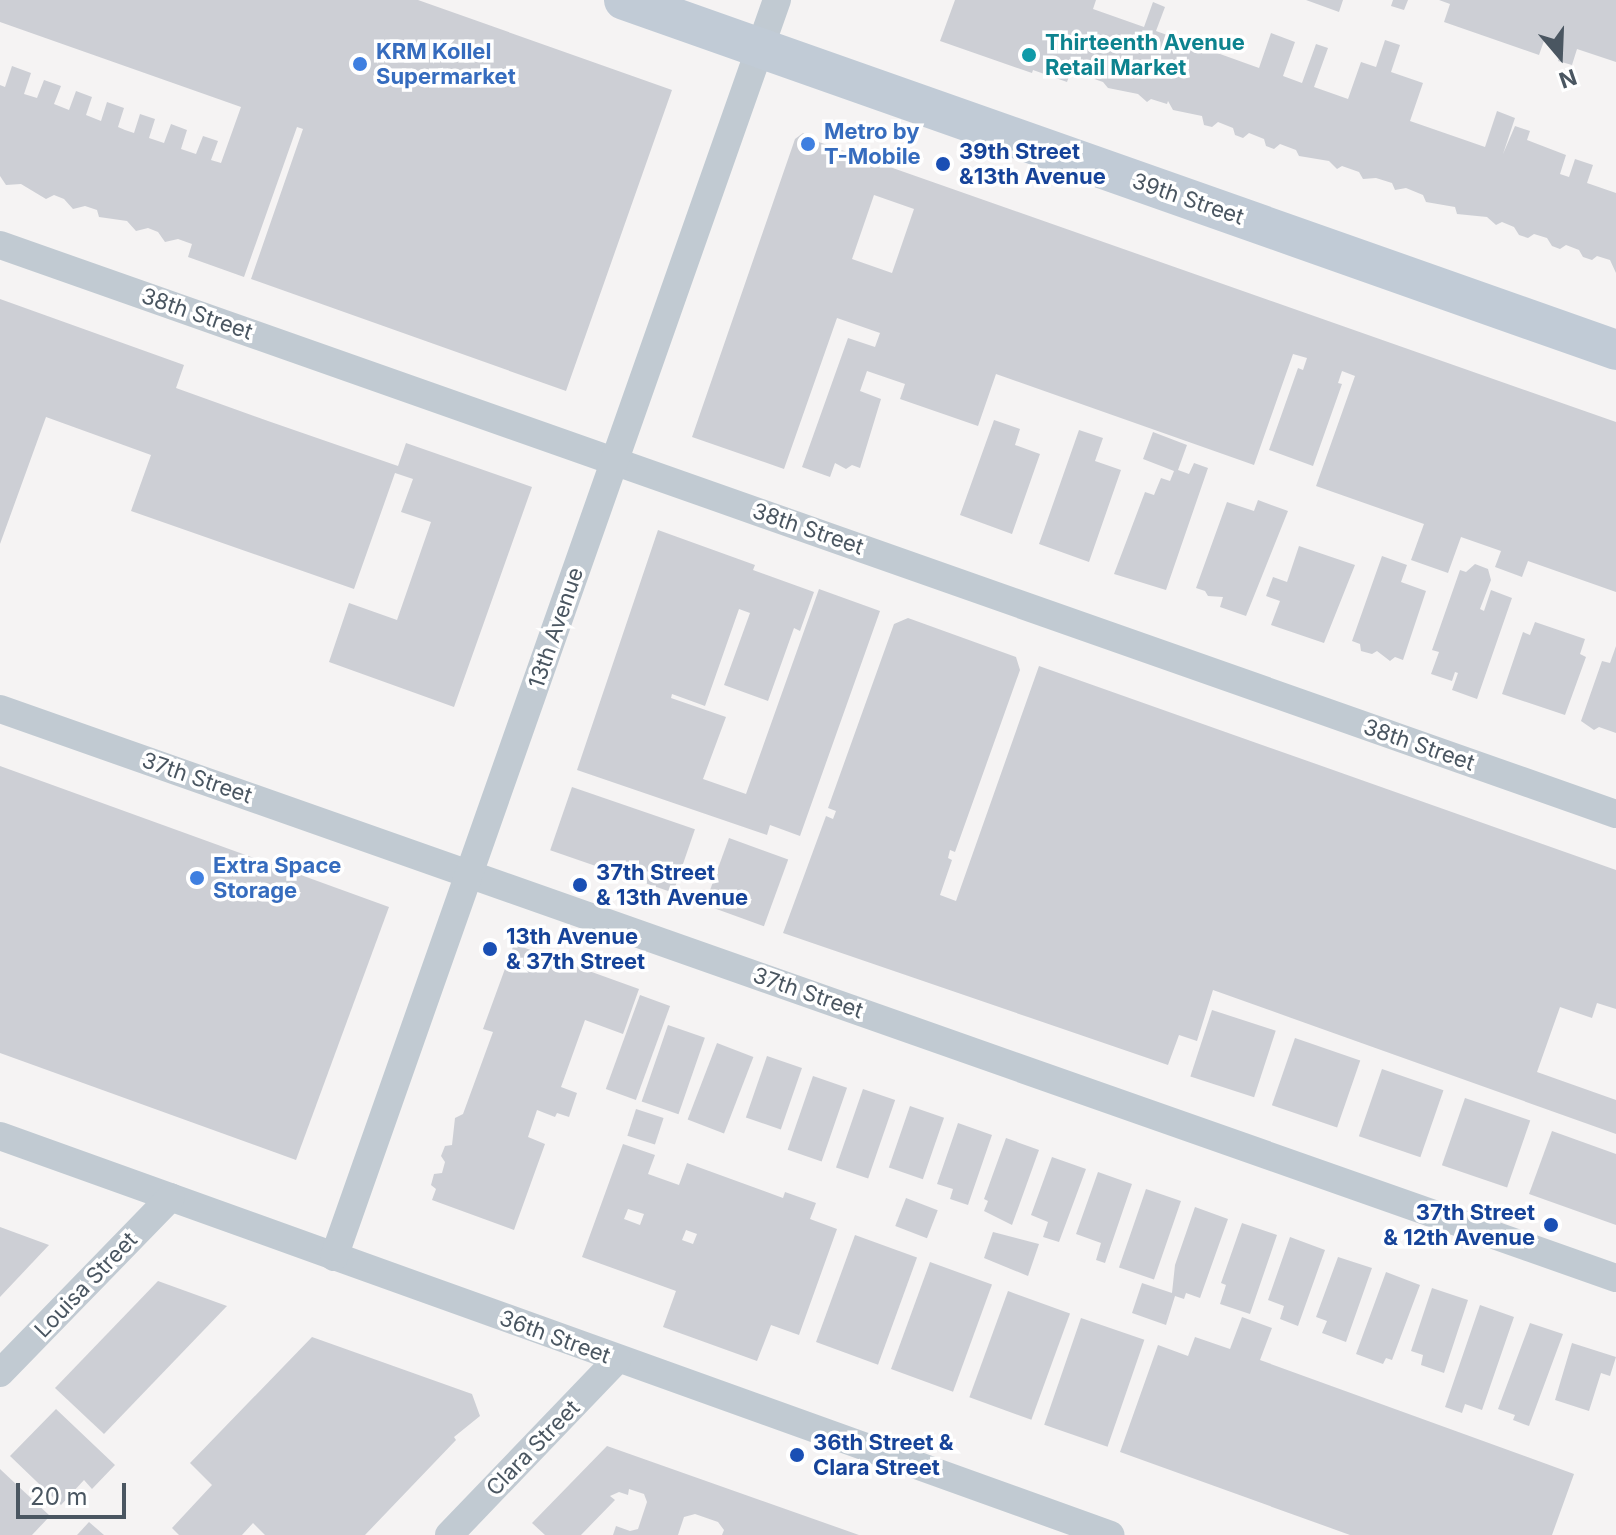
<!DOCTYPE html>
<style>
body{margin:0}
#map{position:relative;width:1616px;height:1535px;overflow:hidden;background:#f5f3f3;font-family:Inter,sans-serif}
div>[style]{position:absolute}
.building>*{inset:0;background:#cdcfd5;transform-origin:0 0}
.street>*{height:28px;margin:-14px;padding:0 14px;transform-origin:14px;border-radius:14px;background:#c1cad2}
.secondary>*{height:40px;margin:-20px;padding:0 20px;transform-origin:20px;border-radius:20px;background:#c1cbd6}
.dots>*{width:22px;height:22px;translate:-50% -50%;box-sizing:border-box;border:4px solid #fff;border-radius:50%}
span{translate:-50% -50%;white-space:nowrap;text-align:center;line-height:1.15;-webkit-text-stroke:7px #fff;paint-order:stroke}
.culture-label{font-size:22px;color:#0d838f;font-weight:700}
.left{translate:0 -50%;text-align:left}
.shop-label{font-size:22px;color:#366cbe;font-weight:700}
.transit-label{font-size:22px;color:#164399;font-weight:700}
.right{translate:-100% -50%;text-align:right}
.street-label{font-size:22px;color:#4a5661}
.north{position:absolute;left:1520px;top:16px;width:80px;height:80px;-webkit-text-stroke:6px #fff;paint-order:stroke;rotate:161deg;font-size:22px;font-weight:700;line-height:32px;text-align:center;color:#4a5661}
.north::after{content:'';display:block;margin:auto;width:28px;height:36px;background:#4a5661;clip-path:polygon(50% 0,100% 100%,50% 72%,0 100%)}
.scale{position:absolute;left:16px;top:1483px;width:110px;height:36px;box-sizing:border-box;border:4px solid #4a5661;border-top:0;padding-left:10px;font-size:24px;line-height:28px;white-space:nowrap;color:#4a5661;-webkit-text-stroke:6px #fff;paint-order:stroke}
</style>
<div id="map">
<div class="building">
<i style="clip-path:polygon(0 0,418px 0,672px 90px,566px 391px,251px 279px,303px 129px,297px 127px,244px 277px,188px 257px,192px 244px,178px 239px,165px 242px,158px 232px,148px 228px,136px 231px,127px 221px,99px 217px,97px 210px,85px 206px,73px 209px,64px 199px,54px 195px,46px 199px,21px 184px,6px 185px,0 176px,0 85px,5px 87px,12px 66px,31px 73px,24px 94px,37px 98px,44px 80px,61px 86px,54px 104px,69px 110px,76px 91px,92px 97px,86px 115px,101px 121px,107px 102px,124px 108px,118px 127px,125px 130px,134px 133px,140px 114px,155px 119px,149px 138px,164px 143px,171px 124px,187px 130px,181px 149px,196px 154px,203px 136px,218px 141px,211px 160px,221px 163px,241px 107px,0 22px)"></i>
<i style="clip-path:polygon(955px 0,1096px 0,1093px 9px,1144px 27px,1153px 2px,1165px 7px,1156px 31px,1259px 68px,1271px 33px,1295px 42px,1283px 76px,1302px 83px,1316px 44px,1328px 48px,1314px 87px,1348px 99px,1361px 62px,1376px 67px,1385px 40px,1400px 45px,1391px 72px,1423px 83px,1410px 121px,1485px 147px,1497px 111px,1515px 118px,1503px 154px,1515px 126px,1530px 131px,1527px 140px,1566px 155px,1560px 174px,1569px 177px,1575px 159px,1593px 165px,1587px 183px,1616px 193px,1616px 273px,1610px 260px,1597px 256px,1592px 260px,1583px 257px,1579px 250px,1566px 245px,1560px 249px,1552px 246px,1547px 238px,1534px 234px,1528px 238px,1519px 235px,1514px 227px,1502px 222px,1496px 225px,1487px 217px,1457px 214px,1455px 207px,1426px 202px,1423px 195px,1406px 188px,1395px 190px,1392px 183px,1376px 178px,1363px 179px,1359px 172px,1342px 166px,1337px 169px,1329px 161px,1299px 156px,1296px 150px,1280px 144px,1274px 149px,1266px 146px,1264px 139px,1249px 133px,1243px 138px,1235px 135px,1233px 128px,1218px 122px,1212px 127px,1204px 125px,1202px 116px,1173px 110px,1168px 101px,1167px 104px,1151px 99px,1147px 102px,1138px 94px,1108px 88px,1103px 82px,1071px 71px,1067px 82px,1033px 70px,1032px 73px,940px 41px)"></i>
<i style="clip-path:polygon(1306px 0,1343px 0,1339px 12px)"></i>
<i style="clip-path:polygon(1393px 0,1408px 0,1404px 10px,1391px 6px)"></i>
<i style="clip-path:polygon(1439px 0,1616px 0,1616px 62px,1577px 49px,1572px 65px,1558px 61px,1563px 44px,1545px 38px,1539px 55px,1444px 22px,1450px 4px)"></i>
<i style="clip-path:polygon(evenodd,803px 133px,813px 140px,1616px 422px,1616px 592px,1528px 561px,1522px 577px,1495px 567px,1501px 551px,1461px 537px,1448px 573px,1411px 560px,1424px 524px,1316px 486px,1355px 376px,1342px 371px,1338px 383px,1342px 384px,1313px 466px,1269px 450px,1298px 368px,1303px 370px,1307px 358px,1293px 354px,1254px 465px,996px 374px,978px 426px,900px 399px,905px 384px,867px 371px,860px 391px,881px 399px,860px 468px,852px 465px,846px 469px,835px 463px,830px 477px,802px 467px,848px 338px,875px 347px,880px 333px,837px 318px,784px 469px,692px 437px,795px 139px,803px 133px,874px 195px,914px 209px,892px 273px,852px 259px,874px 195px)"></i>
<i style="clip-path:polygon(0 299px,184px 365px,176px 388px,268px 421px,398px 466px,406px 443px,532px 487px,454px 707px,329px 662px,349px 603px,397px 620px,431px 522px,401px 512px,413px 479px,395px 473px,354px 589px,131px 511px,151px 455px,46px 417px,0 544px)"></i>
<i style="clip-path:polygon(994px 420px,1020px 429px,1015px 445px,1040px 454px,1012px 534px,960px 515px)"></i>
<i style="clip-path:polygon(1079px 430px,1103px 438px,1095px 461px,1121px 470px,1089px 562px,1039px 544px)"></i>
<i style="clip-path:polygon(1153px 432px,1187px 445px,1178px 470px,1189px 474px,1194px 463px,1208px 468px,1166px 590px,1114px 574px,1145px 492px,1154px 495px,1161px 478px,1170px 481px,1174px 471px,1143px 459px)"></i>
<i style="clip-path:polygon(1258px 500px,1288px 511px,1246px 616px,1220px 607px,1223px 597px,1208px 596px,1205px 591px,1196px 588px,1227px 502px,1254px 511px)"></i>
<i style="clip-path:polygon(658px 530px,755px 565px,753px 570px,814px 592px,800px 631px,794px 628px,768px 701px,724px 685px,750px 613px,739px 609px,705px 706px,672px 694px,671px 698px,726px 717px,703px 779px,746px 794px,819px 589px,880px 611px,800px 836px,770px 825px,767px 835px,577px 770px)"></i>
<i style="clip-path:polygon(1299px 546px,1355px 565px,1324px 643px,1271px 625px,1280px 601px,1266px 596px,1273px 577px,1287px 582px)"></i>
<i style="clip-path:polygon(1382px 556px,1407px 565px,1401px 582px,1426px 591px,1403px 660px,1395px 657px,1390px 661px,1377px 651px,1372px 654px,1361px 651px,1360px 644px,1352px 641px)"></i>
<i style="clip-path:polygon(1475px 564px,1488px 569px,1491px 580px,1480px 609px,1484px 611px,1491px 590px,1512px 598px,1477px 699px,1452px 690px,1458px 673px,1455px 672px,1452px 681px,1431px 674px,1439px 652px,1432px 650px,1460px 570px,1466px 572px)"></i>
<i style="clip-path:polygon(908px 618px,1016px 657px,1020px 670px,955px 852px,950px 850px,948px 858px,952px 860px,940px 895px,956px 901px,1039px 666px,1616px 870px,1616px 1009px,1597px 1003px,1592px 1018px,1560px 1007px,1537px 1072px,1616px 1100px,1616px 1134px,1213px 990px,1197px 1041px,1179px 1035px,1168px 1065px,783px 933px,826px 816px,833px 819px,836px 811px,828px 808px,894px 624px)"></i>
<i style="clip-path:polygon(1535px 622px,1585px 639px,1580px 654px,1586px 657px,1565px 715px,1502px 694px,1523px 632px,1530px 635px)"></i>
<i style="clip-path:polygon(1616px 646px,1616px 733px,1599px 727px,1594px 730px,1581px 721px,1602px 661px,1610px 663px)"></i>
<i style="clip-path:polygon(0 766px,389px 907px,296px 1160px,0 1053px)"></i>
<i style="left:572px;top:787px;width:130px;height:67px;rotate:19deg"></i>
<i style="left:729px;top:838px;width:63px;height:71px;rotate:20deg"></i>
<i style="clip-path:polygon(514px 944px,639px 989px,623px 1034px,585px 1020px,561px 1087px,577px 1093px,569px 1117px,557px 1113px,555px 1117px,537px 1110px,528px 1137px,545px 1144px,514px 1230px,432px 1200px,436px 1189px,431px 1185px,434px 1174px,442px 1173px,445px 1162px,441px 1156px,445px 1146px,452px 1145px,455px 1118px,463px 1114px,493px 1032px,483px 1029px)"></i>
<i style="left:640px;top:995px;width:32px;height:100px;rotate:20deg"></i>
<i style="left:1212px;top:1010px;width:67px;height:70px;rotate:18deg"></i>
<i style="left:668px;top:1025px;width:39px;height:81px;rotate:19deg"></i>
<i style="left:1295px;top:1038px;width:69px;height:71px;rotate:19deg"></i>
<i style="left:717px;top:1043px;width:39px;height:82px;rotate:21deg"></i>
<i style="left:767px;top:1056px;width:37px;height:65px;rotate:19deg"></i>
<i style="left:1382px;top:1069px;width:65px;height:71px;rotate:19deg"></i>
<i style="left:813px;top:1076px;width:36px;height:78px;rotate:19deg"></i>
<i style="left:863px;top:1089px;width:34px;height:83px;rotate:19deg"></i>
<i style="left:1465px;top:1098px;width:69px;height:71px;rotate:19deg"></i>
<i style="left:910px;top:1106px;width:36px;height:65px;rotate:19deg"></i>
<i style="left:636px;top:1109px;width:29px;height:28px;rotate:18deg"></i>
<i style="clip-path:polygon(958px 1123px,992px 1135px,968px 1205px,950px 1199px,953px 1189px,937px 1184px)"></i>
<i style="clip-path:polygon(1552px 1131px,1616px 1154px,1616px 1225px,1529px 1194px)"></i>
<i style="clip-path:polygon(1006px 1138px,1039px 1150px,1012px 1225px,984px 1211px,988px 1201px,984px 1199px)"></i>
<i style="clip-path:polygon(evenodd,623px 1144px,655px 1155px,648px 1174px,679px 1185px,687px 1163px,783px 1198px,785px 1192px,816px 1203px,810px 1219px,837px 1229px,799px 1335px,771px 1325px,757px 1361px,663px 1327px,676px 1291px,582px 1257px,623px 1144px,628px 1209px,644px 1214px,640px 1225px,624px 1219px,628px 1209px,623px 1144px,686px 1230px,697px 1234px,693px 1244px,682px 1240px,686px 1230px)"></i>
<i style="clip-path:polygon(1052px 1157px,1086px 1169px,1059px 1242px,1043px 1237px,1048px 1222px,1031px 1215px)"></i>
<i style="clip-path:polygon(1098px 1172px,1132px 1184px,1105px 1263px,1096px 1260px,1101px 1243px,1076px 1234px)"></i>
<i style="left:1146px;top:1189px;width:37px;height:83px;rotate:19deg"></i>
<i style="left:906px;top:1198px;width:34px;height:30px;rotate:21deg"></i>
<i style="clip-path:polygon(1195px 1207px,1228px 1219px,1200px 1298px,1186px 1293px,1184px 1299px,1175px 1296px,1166px 1325px,1132px 1313px,1142px 1283px,1172px 1293px,1175px 1265px)"></i>
<i style="clip-path:polygon(1242px 1223px,1277px 1235px,1250px 1314px,1220px 1304px,1226px 1285px,1221px 1283px)"></i>
<i style="clip-path:polygon(0 1227px,49px 1245px,0 1297px)"></i>
<i style="clip-path:polygon(993px 1232px,1039px 1244px,1028px 1276px,984px 1258px)"></i>
<i style="left:855px;top:1235px;width:66px;height:114px;rotate:20deg"></i>
<i style="clip-path:polygon(1290px 1237px,1325px 1250px,1298px 1326px,1280px 1319px,1284px 1306px,1268px 1300px)"></i>
<i style="clip-path:polygon(1338px 1257px,1372px 1268px,1346px 1342px,1322px 1333px,1327px 1321px,1316px 1317px)"></i>
<i style="left:930px;top:1262px;width:66px;height:114px;rotate:20deg"></i>
<i style="clip-path:polygon(1386px 1272px,1420px 1285px,1392px 1360px,1386px 1358px,1383px 1364px,1356px 1354px)"></i>
<i style="clip-path:polygon(158px 1281px,227px 1306px,104px 1434px,55px 1388px)"></i>
<i style="clip-path:polygon(1432px 1288px,1468px 1300px,1444px 1373px,1421px 1365px,1423px 1355px,1411px 1351px)"></i>
<i style="left:1008px;top:1291px;width:66px;height:113px;rotate:20deg"></i>
<i style="clip-path:polygon(1480px 1305px,1514px 1317px,1482px 1410px,1465px 1404px,1462px 1413px,1445px 1407px)"></i>
<i style="clip-path:polygon(1242px 1317px,1272px 1328px,1260px 1360px,1574px 1474px,1552px 1535px,1350px 1535px,1120px 1452px,1158px 1345px,1188px 1356px,1195px 1337px,1230px 1349px)"></i>
<i style="left:1081px;top:1318px;width:67px;height:113px;rotate:19deg"></i>
<i style="clip-path:polygon(1530px 1323px,1563px 1334px,1529px 1426px,1513px 1420px,1515px 1415px,1498px 1409px)"></i>
<i style="clip-path:polygon(312px 1337px,472px 1394px,480px 1416px,454px 1437px,456px 1440px,365px 1535px,265px 1535px,253px 1523px,242px 1535px,179px 1535px,172px 1528px,212px 1485px,190px 1463px)"></i>
<i style="clip-path:polygon(1572px 1343px,1616px 1357px,1610px 1376px,1601px 1373px,1589px 1411px,1555px 1400px)"></i>
<i style="clip-path:polygon(56px 1409px,115px 1465px,92px 1489px,84px 1480px,61px 1505px,10px 1456px)"></i>
<i style="clip-path:polygon(607px 1446px,859px 1535px,722px 1535px,724px 1530px,718px 1522px,695px 1514px,684px 1517px,678px 1535px,613px 1535px,616px 1526px,630px 1531px,638px 1529px,647px 1502px,644px 1494px,629px 1489px,628px 1495px,619px 1492px,610px 1496px,615px 1500px,581px 1535px,545px 1535px,532px 1523px)"></i>
<i style="clip-path:polygon(0 1469px,50px 1516px,32px 1535px,0 1535px)"></i>
<i style="clip-path:polygon(89px 1522px,104px 1535px,77px 1535px)"></i>
</div>
<div class="street">
<i style="left:0;top:245px;width:1713px;rotate:19.4deg"></i>
<i style="left:0;top:709px;width:1713px;rotate:19.4deg"></i>
<i style="left:0;top:1136px;width:1180px;rotate:19.76deg"></i>
<i style="left:334px;top:1257px;width:1333px;rotate:-70.59deg"></i>
<i style="left:0;top:1373px;width:245px;rotate:-45.8deg"></i>
<i style="left:449px;top:1535px;width:243px;rotate:-46.2deg"></i>
</div>
<div class="secondary">
<i style="left:624px;top:0;width:1052px;rotate:19.43deg"></i>
</div>
<div class="dots">
<i style="left:1029px;top:55px;background:#0f9aa8"></i>
<i style="left:360px;top:64px;background:#3f7fe0"></i>
<i style="left:808px;top:144px;background:#3f7fe0"></i>
<i style="left:943px;top:164px;background:#1a4fb4"></i>
<i style="left:197px;top:878px;background:#3f7fe0"></i>
<i style="left:580px;top:885px;background:#1a4fb4"></i>
<i style="left:490px;top:949px;background:#1a4fb4"></i>
<i style="left:1551px;top:1225px;background:#1a4fb4"></i>
<i style="left:797px;top:1455px;background:#1a4fb4"></i>
</div>
<div class="culture-label">
<span class="left" style="left:1045px;top:55px">Thirteenth Avenue<br>Retail Market</span>
</div>
<div class="shop-label">
<span class="left" style="left:376px;top:64px">KRM Kollel<br>Supermarket</span>
<span class="left" style="left:824px;top:144px">Metro by<br>T-Mobile</span>
<span class="left" style="left:213px;top:878px">Extra Space<br>Storage</span>
</div>
<div class="transit-label">
<span class="left" style="left:959px;top:164px">39th Street<br>&amp;13th Avenue</span>
<span class="left" style="left:596px;top:885px">37th Street<br>&amp; 13th Avenue</span>
<span class="left" style="left:506px;top:949px">13th Avenue<br>&amp; 37th Street</span>
<span class="right" style="left:1535px;top:1225px">37th Street<br>&amp; 12th Avenue</span>
<span class="left" style="left:813px;top:1455px">36th Street &amp;<br>Clara Street</span>
</div>
<div class="street-label">
<span style="left:1188px;top:199px;rotate:19deg">39th Street</span>
<span style="left:197px;top:314px;rotate:19deg">38th Street</span>
<span style="left:808px;top:529px;rotate:19deg">38th Street</span>
<span style="left:556px;top:628px;rotate:-71deg">13th Avenue</span>
<span style="left:1419px;top:745px;rotate:19deg">38th Street</span>
<span style="left:197px;top:778px;rotate:19deg">37th Street</span>
<span style="left:808px;top:993px;rotate:19deg">37th Street</span>
<span style="left:86px;top:1285px;rotate:-46deg">Louisa Street</span>
<span style="left:555px;top:1337px;rotate:20deg">36th Street</span>
<span style="left:533px;top:1448px;rotate:-46deg">Clara Street</span>
</div>
<div class="north">N</div>
<div class="scale">20 m</div>
</div>
